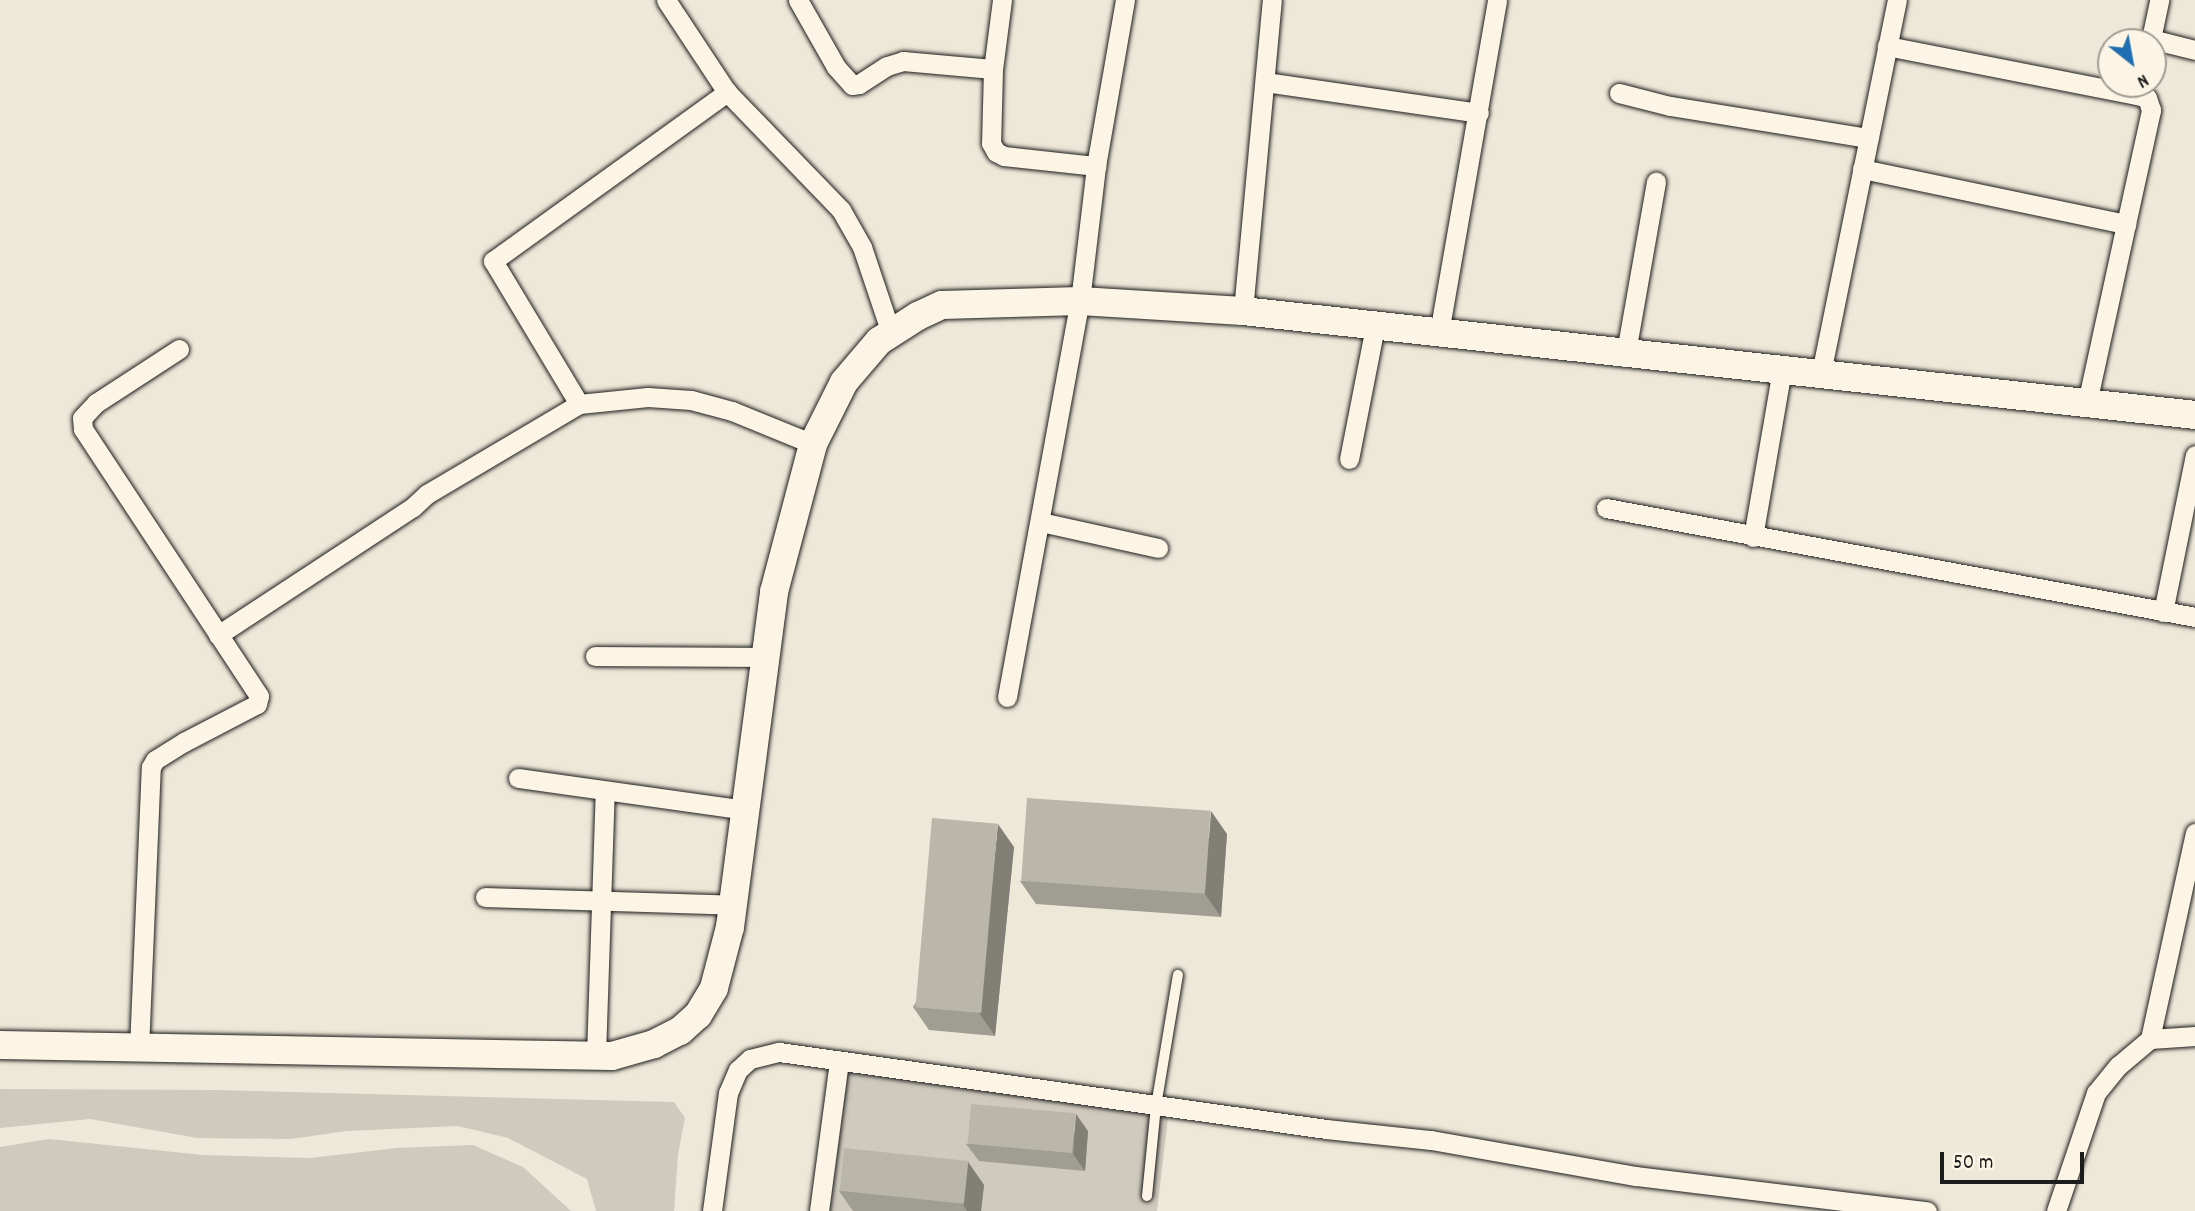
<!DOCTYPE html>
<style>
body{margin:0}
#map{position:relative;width:2195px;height:1211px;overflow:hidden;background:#eee8d9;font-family:Dekko,sans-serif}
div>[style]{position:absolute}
.green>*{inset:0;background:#cfcabd}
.roads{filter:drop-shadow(0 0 2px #1c1c1c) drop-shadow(0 0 2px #1c1c1c)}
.lane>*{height:10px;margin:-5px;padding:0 5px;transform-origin:5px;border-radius:5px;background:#fcf5e5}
.street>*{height:19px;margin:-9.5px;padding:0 9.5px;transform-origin:9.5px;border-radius:9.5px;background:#fcf5e5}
.secondary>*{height:28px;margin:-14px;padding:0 14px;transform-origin:14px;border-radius:14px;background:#fcf5e5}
.wall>*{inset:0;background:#a09d92}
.shaded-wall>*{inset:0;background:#827f77}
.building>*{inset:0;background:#bab6aa;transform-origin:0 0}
span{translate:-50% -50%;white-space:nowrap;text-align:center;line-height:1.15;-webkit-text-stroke:5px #fcf5e5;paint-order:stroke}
.north{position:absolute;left:2097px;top:28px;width:70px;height:70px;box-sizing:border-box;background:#fcf5e5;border:2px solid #a29e95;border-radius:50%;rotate:149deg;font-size:19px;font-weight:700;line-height:28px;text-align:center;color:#1c1c1c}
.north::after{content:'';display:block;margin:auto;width:24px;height:32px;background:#1f6fb2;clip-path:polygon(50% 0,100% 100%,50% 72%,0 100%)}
.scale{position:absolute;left:1940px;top:1152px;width:144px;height:32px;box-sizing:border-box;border:4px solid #1c1c1c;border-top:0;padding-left:9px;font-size:21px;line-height:24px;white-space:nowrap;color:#1c1c1c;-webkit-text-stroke:5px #fcf5e5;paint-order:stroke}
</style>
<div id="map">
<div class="green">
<i style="clip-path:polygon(829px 1070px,1169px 1109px,1157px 1211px,812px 1211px)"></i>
<i style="clip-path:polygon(0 1089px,214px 1090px,674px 1102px,685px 1118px,678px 1154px,674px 1211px,596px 1211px,587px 1179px,508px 1138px,458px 1126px,347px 1131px,291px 1139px,197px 1138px,90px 1119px,0 1128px)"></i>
<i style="clip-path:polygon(49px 1139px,203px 1155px,310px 1158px,397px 1148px,473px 1145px,523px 1167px,571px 1211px,0 1211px,0 1147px)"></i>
</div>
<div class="roads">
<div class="lane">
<i style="left:1147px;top:1196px;width:90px;rotate:-84.3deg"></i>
<i style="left:1156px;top:1106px;width:133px;rotate:-80.5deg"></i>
</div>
<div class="street">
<i style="left:666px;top:0;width:110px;rotate:56.5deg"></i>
<i style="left:727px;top:92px;width:164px;rotate:46deg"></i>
<i style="left:841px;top:210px;width:43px;rotate:60.4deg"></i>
<i style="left:862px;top:247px;width:91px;rotate:71.4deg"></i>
<i style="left:798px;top:0;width:77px;rotate:60.4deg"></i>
<i style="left:836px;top:67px;width:24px;rotate:48deg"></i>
<i style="left:852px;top:85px;width:7px;rotate:-8deg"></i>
<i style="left:859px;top:84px;width:33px;rotate:-33deg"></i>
<i style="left:887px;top:66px;width:17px;rotate:-17deg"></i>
<i style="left:903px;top:61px;width:90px;rotate:5.1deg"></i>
<i style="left:1002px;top:0;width:70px;rotate:97.4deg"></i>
<i style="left:993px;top:69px;width:74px;rotate:91.5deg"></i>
<i style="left:991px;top:143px;width:10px;rotate:61deg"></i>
<i style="left:996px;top:152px;width:9px;rotate:27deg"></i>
<i style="left:1004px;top:156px;width:93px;rotate:6.2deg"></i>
<i style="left:2151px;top:39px;width:40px;rotate:-78deg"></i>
<i style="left:2150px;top:42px;width:3px;rotate:-72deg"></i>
<i style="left:2151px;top:39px;width:45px;rotate:14deg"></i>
<i style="left:1265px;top:82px;width:216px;rotate:8.2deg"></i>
<i style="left:1619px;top:93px;width:53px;rotate:14.3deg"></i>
<i style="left:1670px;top:106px;width:201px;rotate:9.2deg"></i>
<i style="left:1862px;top:169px;width:270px;rotate:11.8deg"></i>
<i style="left:2126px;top:224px;width:117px;rotate:-77.6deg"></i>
<i style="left:2151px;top:110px;width:13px;rotate:-108deg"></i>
<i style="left:2147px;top:98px;width:10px;rotate:-163deg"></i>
<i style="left:2137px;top:95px;width:255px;rotate:-168.9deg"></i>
<i style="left:1243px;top:311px;width:312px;rotate:-84.7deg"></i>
<i style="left:1439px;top:333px;width:338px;rotate:-80.1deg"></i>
<i style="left:1626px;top:352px;width:173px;rotate:-80deg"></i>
<i style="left:1821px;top:373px;width:381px;rotate:-78.5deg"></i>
<i style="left:2087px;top:403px;width:183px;rotate:-77.7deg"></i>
<i style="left:579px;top:404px;width:167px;rotate:-121deg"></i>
<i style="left:493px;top:261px;width:289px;rotate:-35.8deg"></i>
<i style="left:1349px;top:459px;width:135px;rotate:-78.9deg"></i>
<i style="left:1606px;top:508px;width:599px;rotate:10.48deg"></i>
<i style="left:1041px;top:522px;width:120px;rotate:12.5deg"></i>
<i style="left:1753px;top:537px;width:170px;rotate:-80.2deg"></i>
<i style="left:2163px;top:612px;width:160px;rotate:-78.5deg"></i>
<i style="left:218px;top:635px;width:233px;rotate:-33.3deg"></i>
<i style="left:413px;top:507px;width:19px;rotate:-43deg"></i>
<i style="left:427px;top:494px;width:177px;rotate:-30.6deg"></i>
<i style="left:579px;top:404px;width:69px;rotate:-5.8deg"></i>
<i style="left:648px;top:397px;width:43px;rotate:4deg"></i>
<i style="left:691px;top:400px;width:42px;rotate:15deg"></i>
<i style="left:732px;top:411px;width:87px;rotate:22.2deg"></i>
<i style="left:595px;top:656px;width:170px;rotate:0.3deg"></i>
<i style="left:1007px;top:697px;width:403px;rotate:-79.6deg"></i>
<i style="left:1080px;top:301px;width:136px;rotate:-83.2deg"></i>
<i style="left:1096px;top:166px;width:169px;rotate:-80.1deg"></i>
<i style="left:518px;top:778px;width:229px;rotate:8deg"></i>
<i style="left:485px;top:897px;width:248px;rotate:1.8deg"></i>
<i style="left:2150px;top:1039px;width:211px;rotate:-77.7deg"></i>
<i style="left:139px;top:1049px;width:282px;rotate:-87.6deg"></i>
<i style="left:151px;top:767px;width:8px;rotate:-60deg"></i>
<i style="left:155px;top:760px;width:34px;rotate:-32deg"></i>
<i style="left:184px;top:742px;width:82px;rotate:-27.5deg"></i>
<i style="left:257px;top:704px;width:8px;rotate:-76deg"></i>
<i style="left:259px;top:696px;width:320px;rotate:-123.4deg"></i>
<i style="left:83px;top:429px;width:11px;rotate:-95deg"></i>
<i style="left:82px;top:418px;width:21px;rotate:-47deg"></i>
<i style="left:96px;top:403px;width:99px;rotate:-33deg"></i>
<i style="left:596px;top:1056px;width:265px;rotate:-88.1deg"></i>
<i style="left:712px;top:1211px;width:119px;rotate:-82.3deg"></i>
<i style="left:728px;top:1093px;width:25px;rotate:-67deg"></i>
<i style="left:738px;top:1070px;width:16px;rotate:-43deg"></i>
<i style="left:750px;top:1059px;width:30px;rotate:-14deg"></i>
<i style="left:779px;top:1052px;width:552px;rotate:8.01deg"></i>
<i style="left:1326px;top:1129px;width:106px;rotate:6deg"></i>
<i style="left:1431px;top:1140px;width:208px;rotate:10deg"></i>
<i style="left:1636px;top:1176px;width:293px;rotate:6.9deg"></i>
<i style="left:819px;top:1211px;width:150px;rotate:-82.4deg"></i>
<i style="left:2056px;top:1211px;width:125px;rotate:-71.3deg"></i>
<i style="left:2096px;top:1093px;width:35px;rotate:-51deg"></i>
<i style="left:2118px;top:1066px;width:42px;rotate:-40.2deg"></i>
<i style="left:2150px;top:1039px;width:45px;rotate:-3.8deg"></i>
</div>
<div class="secondary">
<i style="left:0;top:1045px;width:612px;rotate:1.03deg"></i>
<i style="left:612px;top:1056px;width:44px;rotate:-15.9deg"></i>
<i style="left:654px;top:1044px;width:29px;rotate:-27deg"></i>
<i style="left:680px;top:1031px;width:24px;rotate:-42deg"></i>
<i style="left:698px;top:1015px;width:31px;rotate:-59deg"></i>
<i style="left:714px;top:988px;width:63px;rotate:-75.3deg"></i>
<i style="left:730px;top:927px;width:338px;rotate:-82.5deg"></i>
<i style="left:774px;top:592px;width:153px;rotate:-75.2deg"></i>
<i style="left:813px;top:444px;width:69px;rotate:-63.4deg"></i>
<i style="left:844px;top:382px;width:54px;rotate:-49.5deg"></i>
<i style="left:879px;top:341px;width:46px;rotate:-32.7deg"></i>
<i style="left:918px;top:316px;width:26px;rotate:-25deg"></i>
<i style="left:942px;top:305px;width:138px;rotate:-1.7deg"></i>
<i style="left:1080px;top:301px;width:163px;rotate:3.5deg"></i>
<i style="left:1243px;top:311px;width:958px;rotate:6.23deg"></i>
</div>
</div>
<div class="wall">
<i style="clip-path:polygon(1227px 834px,1221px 917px,1036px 904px,1020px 881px)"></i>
<i style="clip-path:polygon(1014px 847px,995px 1036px,929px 1030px,913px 1007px)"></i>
<i style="clip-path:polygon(1088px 1131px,1085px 1171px,979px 1161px,966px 1144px)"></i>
<i style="clip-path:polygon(968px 1162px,984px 1185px,981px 1211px,853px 1211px,839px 1191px)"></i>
</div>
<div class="shaded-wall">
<i style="clip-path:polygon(1211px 811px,1227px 834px,1221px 917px,1205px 894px)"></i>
<i style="clip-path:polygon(998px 824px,1014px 847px,995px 1036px,979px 1013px)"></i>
<i style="clip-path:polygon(1076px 1114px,1088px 1131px,1085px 1171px,1073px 1154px)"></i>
<i style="clip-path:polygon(968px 1162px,984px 1185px,981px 1211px,967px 1211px,963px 1204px)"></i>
</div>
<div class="building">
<i style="left:1027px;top:798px;width:184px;height:83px;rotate:4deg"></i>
<i style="left:932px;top:818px;width:66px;height:190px;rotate:5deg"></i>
<i style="left:971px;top:1104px;width:105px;height:40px;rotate:5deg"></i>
<i style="left:844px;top:1148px;width:125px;height:43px;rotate:6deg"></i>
</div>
<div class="north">N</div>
<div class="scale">50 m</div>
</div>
